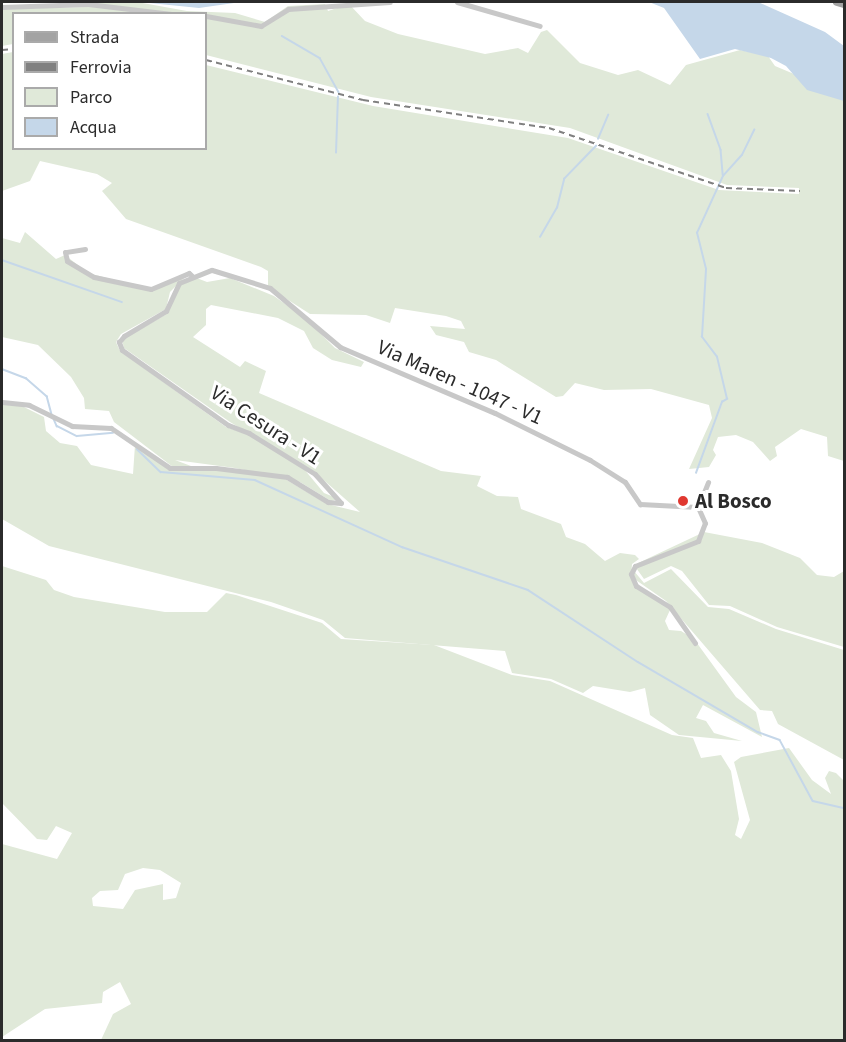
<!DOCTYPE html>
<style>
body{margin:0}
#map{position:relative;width:846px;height:1042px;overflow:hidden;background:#fff;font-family:"Source Sans 3",sans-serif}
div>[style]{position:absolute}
.green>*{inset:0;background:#e0e9d9}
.water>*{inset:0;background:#c5d7e9}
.stream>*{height:1.5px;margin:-0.75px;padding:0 0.75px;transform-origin:0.75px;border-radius:0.75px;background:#c5d7e9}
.street>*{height:5px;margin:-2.5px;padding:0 2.5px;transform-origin:2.5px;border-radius:2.5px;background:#c8c8c8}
.primary>*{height:8px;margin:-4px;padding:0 4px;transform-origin:4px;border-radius:4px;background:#a3a3a3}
.rail>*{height:1.5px;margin-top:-0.75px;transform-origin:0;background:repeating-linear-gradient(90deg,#808080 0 6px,transparent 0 10.5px)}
.dots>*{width:16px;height:16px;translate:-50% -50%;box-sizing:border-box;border:3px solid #fff;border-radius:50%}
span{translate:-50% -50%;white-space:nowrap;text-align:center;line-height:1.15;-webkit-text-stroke:6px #fff;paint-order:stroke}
.street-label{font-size:21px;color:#2b2b2b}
.poi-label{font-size:21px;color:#2b2b2b;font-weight:700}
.left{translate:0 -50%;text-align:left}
.frame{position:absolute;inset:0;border:3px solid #2b2b2b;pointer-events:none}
.legend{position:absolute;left:12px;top:12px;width:195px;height:138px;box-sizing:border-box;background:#fff;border:2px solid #aaa;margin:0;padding:8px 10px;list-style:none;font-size:18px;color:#2b2b2b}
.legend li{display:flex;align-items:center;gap:12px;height:30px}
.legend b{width:30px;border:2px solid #aaa}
</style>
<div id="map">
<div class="green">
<i style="clip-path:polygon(92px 2px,137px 2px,187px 11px,235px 13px,265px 22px,288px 6px,325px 4px,328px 11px,349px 4px,365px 21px,398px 34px,485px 54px,518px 48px,528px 53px,541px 32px,547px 30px,580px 63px,618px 75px,638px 70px,670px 85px,686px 65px,740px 50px,768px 56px,775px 66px,844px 95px,844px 461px,828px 456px,827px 437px,801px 429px,775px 447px,777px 456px,770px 461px,753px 442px,736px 435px,718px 437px,713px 450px,716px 455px,709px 467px,689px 469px,712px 418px,709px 405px,651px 389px,604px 390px,575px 383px,563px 396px,556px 397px,496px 360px,469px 352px,464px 342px,436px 335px,430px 326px,465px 329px,461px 321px,446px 316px,395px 308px,390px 323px,366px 315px,310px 314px,268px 287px,268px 271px,261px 267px,126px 219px,102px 191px,112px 183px,97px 174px,40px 161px,30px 181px,2px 191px,2px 54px,13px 52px,14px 148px,206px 148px,206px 65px,373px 106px,568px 138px,719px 190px,799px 194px,799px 188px,727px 185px,570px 128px,371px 97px,206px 55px,206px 14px,14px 14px,13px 44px,2px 46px,2px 9px,87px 7px)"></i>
<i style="clip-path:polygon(25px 232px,56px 259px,65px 255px,88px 273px,149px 289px,186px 276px,170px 292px,166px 309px,121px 334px,116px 342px,120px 351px,226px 427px,249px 435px,304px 469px,324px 493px,339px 499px,331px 501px,300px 482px,235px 468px,175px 460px,191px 466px,173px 467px,114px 422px,109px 411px,85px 409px,84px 398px,71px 377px,38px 345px,2px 337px,2px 238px,20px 243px)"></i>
<i style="clip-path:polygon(194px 277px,207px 282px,230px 278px,274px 296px,306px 319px,335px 348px,364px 362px,361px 367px,332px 360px,313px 348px,304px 331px,278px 318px,211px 305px,206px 309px,206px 325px,193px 337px,240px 367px,245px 361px,266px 371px,259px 393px,441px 471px,481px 476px,477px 486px,497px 496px,518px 497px,521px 509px,561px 524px,566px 537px,585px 544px,605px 561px,620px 553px,635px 555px,639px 559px,632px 564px,631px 579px,670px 610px,665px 621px,669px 630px,681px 631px,694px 639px,736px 697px,756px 712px,762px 737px,703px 705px,696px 718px,706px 721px,714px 733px,742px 741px,679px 735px,650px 715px,645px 688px,630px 692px,593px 686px,583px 693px,551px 679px,512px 673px,505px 651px,345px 638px,323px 620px,271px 602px,49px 546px,2px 519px,2px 404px,20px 405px,44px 417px,46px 431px,60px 443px,77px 446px,91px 465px,133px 474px,135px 445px,172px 471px,208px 469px,285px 479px,327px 504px,360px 512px,319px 476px,230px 422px,124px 348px,122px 340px,165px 315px,180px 285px)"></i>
<i style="clip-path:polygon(704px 532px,762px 543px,800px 558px,817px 575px,834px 577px,844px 571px,844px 647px,777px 627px,730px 606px,709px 605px,682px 571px,671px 566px,644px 579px,634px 565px)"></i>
<i style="clip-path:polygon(evenodd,2px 566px,46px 580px,54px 590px,74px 597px,165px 612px,207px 612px,226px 593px,236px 595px,322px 623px,341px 639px,434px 645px,512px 675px,550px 681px,672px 735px,693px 738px,701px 758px,721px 755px,731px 771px,739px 819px,735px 835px,741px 839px,750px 820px,734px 762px,741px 757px,789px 748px,812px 780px,831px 794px,825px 778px,829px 771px,836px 773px,844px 781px,844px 1040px,101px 1040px,113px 1014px,131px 1004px,120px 982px,103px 992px,102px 1003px,45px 1009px,2px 1037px,2px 844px,57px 859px,72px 833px,56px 826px,47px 840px,37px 839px,2px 803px,2px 566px,143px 868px,160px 870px,181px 883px,176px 898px,163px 900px,163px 884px,135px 890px,123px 909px,93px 906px,92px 898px,100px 891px,118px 890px,125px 874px,143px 868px)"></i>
<i style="clip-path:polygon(671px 569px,708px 607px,729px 609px,776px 629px,844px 650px,844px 760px,778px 724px,772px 711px,760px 710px,666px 601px,633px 578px,634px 571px,644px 583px)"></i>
</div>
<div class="water">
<i style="clip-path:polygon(140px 2px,241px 2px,199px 8px)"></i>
<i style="clip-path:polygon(649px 2px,758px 2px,825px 32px,844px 46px,844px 101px,807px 90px,786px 66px,771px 58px,735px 49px,700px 59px,664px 8px)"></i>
</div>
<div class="stream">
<i style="left:282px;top:36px;width:44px;rotate:30.1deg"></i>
<i style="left:320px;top:58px;width:39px;rotate:61deg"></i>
<i style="left:708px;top:114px;width:38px;rotate:70deg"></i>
<i style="left:721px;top:150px;width:25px;rotate:85deg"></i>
<i style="left:598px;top:139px;width:26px;rotate:-67deg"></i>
<i style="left:336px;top:153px;width:56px;rotate:-88deg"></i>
<i style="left:540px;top:237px;width:34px;rotate:-60deg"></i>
<i style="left:557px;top:208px;width:30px;rotate:-76deg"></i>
<i style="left:564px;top:179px;width:46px;rotate:-45.9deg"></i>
<i style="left:2px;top:260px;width:127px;rotate:19.3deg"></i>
<i style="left:2px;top:369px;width:26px;rotate:21deg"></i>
<i style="left:26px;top:378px;width:28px;rotate:41deg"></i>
<i style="left:47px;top:396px;width:20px;rotate:75deg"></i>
<i style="left:54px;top:419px;width:8px;rotate:67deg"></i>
<i style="left:57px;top:426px;width:22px;rotate:27deg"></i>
<i style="left:77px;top:436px;width:36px;rotate:-5deg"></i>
<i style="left:137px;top:449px;width:33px;rotate:44deg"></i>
<i style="left:161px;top:472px;width:94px;rotate:4.9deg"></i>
<i style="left:255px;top:480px;width:162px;rotate:24.5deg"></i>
<i style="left:402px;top:547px;width:133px;rotate:18.8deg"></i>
<i style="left:528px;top:590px;width:131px;rotate:33.2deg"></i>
<i style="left:638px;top:662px;width:139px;rotate:30.3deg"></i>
<i style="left:758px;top:732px;width:23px;rotate:20deg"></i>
<i style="left:780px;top:740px;width:69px;rotate:61.6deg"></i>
<i style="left:813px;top:801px;width:32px;rotate:13deg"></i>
<i style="left:696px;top:473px;width:76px;rotate:-69.9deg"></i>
<i style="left:722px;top:402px;width:6px;rotate:-31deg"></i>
<i style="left:727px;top:399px;width:43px;rotate:-103.4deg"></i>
<i style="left:717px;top:357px;width:25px;rotate:-127deg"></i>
<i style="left:702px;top:337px;width:68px;rotate:-86.6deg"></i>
<i style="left:706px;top:269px;width:37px;rotate:-104deg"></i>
<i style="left:697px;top:233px;width:63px;rotate:-65.5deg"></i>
<i style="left:723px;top:176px;width:28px;rotate:-48deg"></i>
<i style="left:742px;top:155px;width:28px;rotate:-64deg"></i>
</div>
<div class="street">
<i style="left:457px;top:2px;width:86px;rotate:16.1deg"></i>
<i style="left:2px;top:7px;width:86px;rotate:-2deg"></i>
<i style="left:88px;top:4px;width:84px;rotate:6.9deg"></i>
<i style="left:206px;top:16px;width:56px;rotate:10.3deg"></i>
<i style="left:261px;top:26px;width:32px;rotate:-32deg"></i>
<i style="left:288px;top:9px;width:102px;rotate:-3.9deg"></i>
<i style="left:85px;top:249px;width:20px;rotate:171deg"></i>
<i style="left:65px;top:252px;width:9px;rotate:77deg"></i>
<i style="left:67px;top:261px;width:31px;rotate:31deg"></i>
<i style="left:94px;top:277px;width:58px;rotate:11.9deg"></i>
<i style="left:151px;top:289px;width:41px;rotate:-22.8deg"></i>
<i style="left:189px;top:273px;width:4px;rotate:45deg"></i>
<i style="left:2px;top:402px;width:27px;rotate:6deg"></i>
<i style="left:29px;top:405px;width:48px;rotate:26deg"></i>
<i style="left:72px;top:426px;width:39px;rotate:3deg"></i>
<i style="left:111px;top:428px;width:71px;rotate:34.1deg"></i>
<i style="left:170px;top:468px;width:46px"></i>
<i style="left:216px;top:468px;width:72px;rotate:7.2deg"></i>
<i style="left:287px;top:477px;width:48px;rotate:31.4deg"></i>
<i style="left:328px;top:502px;width:13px;rotate:4deg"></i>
<i style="left:341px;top:503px;width:39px;rotate:-132deg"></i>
<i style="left:315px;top:474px;width:78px;rotate:-148.2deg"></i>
<i style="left:249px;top:433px;width:22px;rotate:-159deg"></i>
<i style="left:228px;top:425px;width:130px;rotate:-144.7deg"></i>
<i style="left:122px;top:350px;width:9px;rotate:-111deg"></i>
<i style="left:119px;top:342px;width:8px;rotate:-50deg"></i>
<i style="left:124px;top:336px;width:49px;rotate:-30.8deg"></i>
<i style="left:166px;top:311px;width:31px;rotate:-65deg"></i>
<i style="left:179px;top:283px;width:35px;rotate:-22deg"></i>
<i style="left:212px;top:270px;width:61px;rotate:17.2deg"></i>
<i style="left:270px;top:288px;width:92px;rotate:40.1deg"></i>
<i style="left:340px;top:347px;width:168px;rotate:23.1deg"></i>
<i style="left:495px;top:413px;width:106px;rotate:26.3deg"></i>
<i style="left:590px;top:460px;width:41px;rotate:32.2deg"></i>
<i style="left:625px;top:482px;width:27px;rotate:56deg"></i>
<i style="left:640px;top:504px;width:58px;rotate:3deg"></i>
<i style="left:698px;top:507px;width:27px;rotate:-68deg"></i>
<i style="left:695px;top:643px;width:44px;rotate:-124.8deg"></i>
<i style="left:670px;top:607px;width:40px;rotate:-148deg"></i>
<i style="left:636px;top:586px;width:13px;rotate:-113deg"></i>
<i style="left:631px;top:574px;width:9px;rotate:-63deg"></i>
<i style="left:635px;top:566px;width:68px;rotate:-21.6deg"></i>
<i style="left:698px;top:541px;width:19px;rotate:-69deg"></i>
<i style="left:705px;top:523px;width:17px;rotate:-114deg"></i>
</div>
<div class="primary">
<i style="left:837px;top:2px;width:7px;rotate:16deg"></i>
</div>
<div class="rail">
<i style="left:2px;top:50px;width:12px;rotate:-5deg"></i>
<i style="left:206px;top:60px;width:162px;rotate:14.3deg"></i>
<i style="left:363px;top:100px;width:188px;rotate:8.6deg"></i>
<i style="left:549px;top:128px;width:187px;rotate:18.7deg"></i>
<i style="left:726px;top:188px;width:74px;rotate:2.3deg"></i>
</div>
<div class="dots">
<i style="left:683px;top:501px;background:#e03830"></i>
</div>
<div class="street-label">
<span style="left:460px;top:382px;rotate:24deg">Via Maren - 1047 - V1</span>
<span style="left:266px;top:425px;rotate:33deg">Via Cesura - V1</span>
</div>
<div class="poi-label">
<span class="left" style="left:695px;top:501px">Al Bosco</span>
</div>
<div class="frame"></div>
<ul class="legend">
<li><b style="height:8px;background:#a3a3a3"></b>Strada</li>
<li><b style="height:8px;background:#808080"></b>Ferrovia</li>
<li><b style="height:16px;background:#e0e9d9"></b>Parco</li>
<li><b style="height:16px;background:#c5d7e9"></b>Acqua</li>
</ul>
</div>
